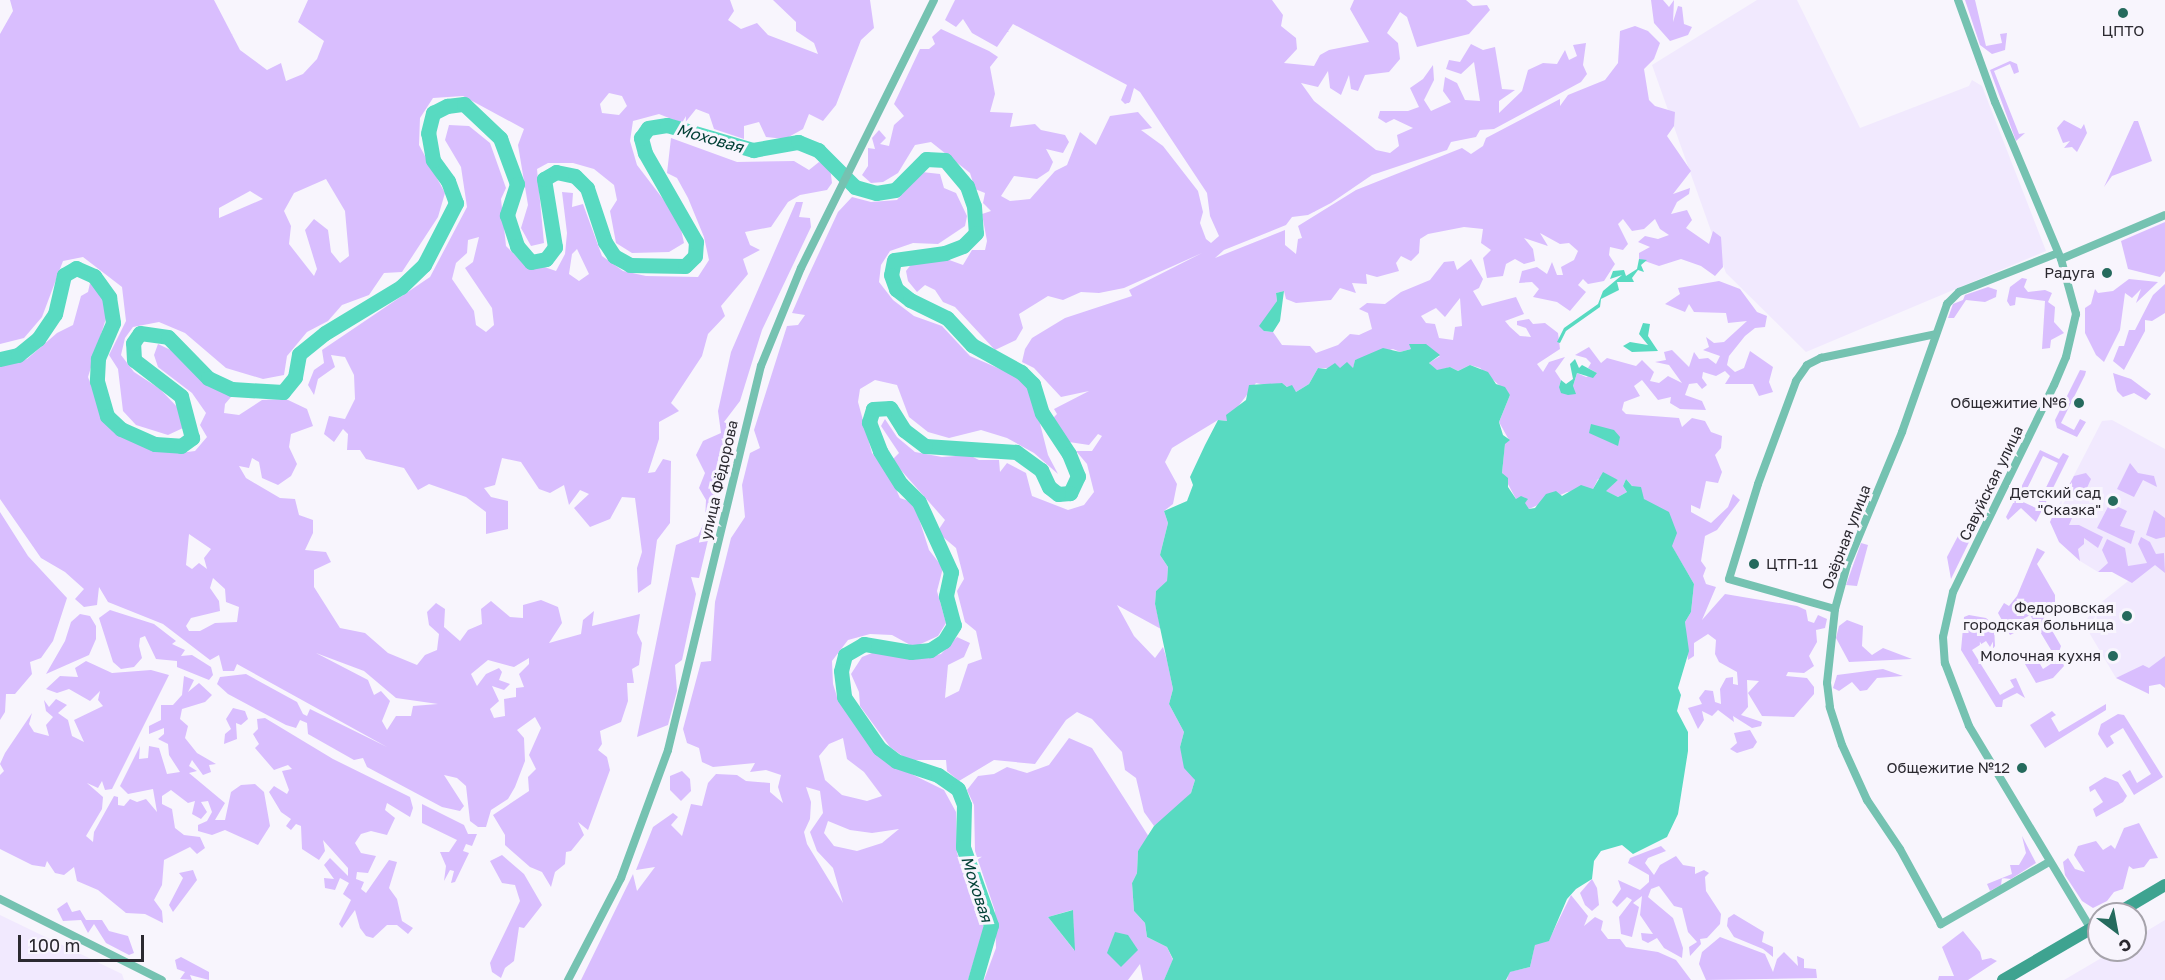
<!DOCTYPE html>
<meta charset="utf-8">
<style>
body{margin:0}
#map{position:relative;width:2165px;height:980px;overflow:hidden;background:#f8f5fd;font-family:"Golos Text",sans-serif}
div>[style]{position:absolute}
.built>*{inset:0;background:#f1e9fe}
.green>*{inset:0;background:#d9befe}
.water>*{inset:0;background:#58dac1}
.river>*{height:15px;margin:-7.5px;padding:0 7.5px;transform-origin:7.5px;border-radius:7.5px;background:#58dac1}
.street>*{height:8px;margin:-4px;padding:0 4px;transform-origin:4px;border-radius:4px;background:#75c2b1}
.secondary>*{height:12px;margin:-6px;padding:0 6px;transform-origin:6px;border-radius:6px;background:#3ea390}
.dots>*{width:16px;height:16px;translate:-50% -50%;box-sizing:border-box;border:3px solid #f8f5fd;border-radius:50%}
span{translate:-50% -50%;white-space:nowrap;text-align:center;line-height:1.15;-webkit-text-stroke:6px #f8f5fd;paint-order:stroke}
.poi-label{font-size:15px;color:#2b2930}
.right{translate:-100% -50%;text-align:right}
.left{translate:0 -50%;text-align:left}
.street-label{font-size:15px;color:#2b2930}
.water-label{font-size:16px;color:#013f35;font-style:italic}
.north{position:absolute;left:2087px;top:902px;width:60px;height:60px;box-sizing:border-box;background:#f8f5fd;border:2px solid #a6a3ab;border-radius:50%;rotate:148deg;font-size:16px;font-weight:700;line-height:24px;text-align:center;color:#2b2930}
.north::after{content:'';display:block;margin:auto;width:21px;height:27px;background:#256a5d;clip-path:polygon(50% 0,100% 100%,50% 72%,0 100%)}
.scale{position:absolute;left:18px;top:935px;width:126px;height:27px;box-sizing:border-box;border:3px solid #2b2930;border-top:0;padding-left:8px;font-size:18px;line-height:21px;white-space:nowrap;color:#2b2930;-webkit-text-stroke:4px #f8f5fd;paint-order:stroke}
</style>
<div id="map">
<div class="built">
<i style="clip-path:polygon(1757px 0,1797px 0,1860px 128px,1969px 86px,1972px 80px,1982px 86px,2046px 251px,1806px 352px,1726px 273px,1652px 65px)"></i>
<i style="clip-path:polygon(2112px 420px,2165px 449px,2165px 669px,2142px 683px,2116px 678px,2084px 624px,2094px 608px,2132px 578px,2109px 566px,2098px 572px,2080px 561px,2050px 522px,2102px 421px)"></i>
<i style="clip-path:polygon(0 915px,122px 974px,124px 980px,0 980px)"></i>
<i style="clip-path:polygon(2165px 920px,2165px 980px,2064px 980px,2115px 950px,2135px 950px,2135px 938px)"></i>
</div>
<div class="green">
<i style="clip-path:polygon(evenodd,10px 0,214px 0,240px 50px,267px 70px,281px 63px,286px 81px,303px 74px,317px 59px,324px 41px,298px 22px,308px 0,730px 0,734px 11px,728px 20px,741px 29px,757px 23px,768px 35px,818px 54px,814px 43px,796px 31px,796px 22px,773px 0,870px 0,874px 28px,861px 40px,836px 105px,823px 121px,809px 114px,803px 129px,785px 139px,766px 137px,759px 122px,744px 126px,744px 139px,714px 129px,709px 114px,696px 109px,684px 124px,659px 114px,633px 121px,630px 141px,637px 165px,679px 220px,684px 243px,669px 252px,632px 253px,616px 243px,610px 211px,617px 200px,614px 185px,594px 169px,573px 163px,548px 163px,537px 169px,544px 243px,531px 246px,521px 228px,528px 205px,518px 145px,524px 129px,463px 96px,433px 98px,420px 118px,419px 145px,445px 193px,438px 217px,402px 272px,384px 273px,369px 295px,342px 305px,328px 321px,307px 332px,287px 356px,284px 375px,263px 379px,226px 368px,185px 333px,159px 322px,133px 327px,125px 338px,121px 355px,134px 372px,160px 389px,180px 410px,183px 428px,168px 435px,136px 425px,123px 411px,118px 369px,109px 355px,126px 321px,122px 287px,83px 257px,63px 261px,42px 317px,24px 338px,0 344px,0 34px,13px 11px,10px 0,609px 93px,622px 96px,627px 106px,619px 115px,602px 113px,600px 104px,609px 93px,10px 0,326px 179px,345px 211px,349px 256px,340px 263px,331px 252px,328px 230px,314px 219px,305px 230px,317px 269px,314px 276px,289px 244px,291px 226px,284px 211px,294px 193px,326px 179px,10px 0,250px 191px,263px 199px,219px 218px,219px 208px,250px 191px)"></i>
<i style="clip-path:polygon(evenodd,955px 0,1272px 0,1283px 15px,1281px 26px,1296px 38px,1297px 49px,1284px 63px,1314px 66px,1320px 55px,1329px 50px,1369px 42px,1350px 9px,1354px 0,1466px 0,1473px 6px,1487px 5px,1490px 10px,1469px 34px,1417px 47px,1407px 17px,1400px 12px,1387px 33px,1398px 43px,1400px 59px,1389px 72px,1365px 75px,1358px 91px,1351px 89px,1349px 75px,1341px 95px,1330px 88px,1328px 71px,1318px 87px,1301px 83px,1314px 101px,1376px 150px,1390px 153px,1399px 146px,1397px 135px,1413px 128px,1394px 119px,1386px 123px,1378px 118px,1380px 111px,1408px 111px,1419px 107px,1410px 88px,1423px 79px,1433px 65px,1434px 80px,1424px 100px,1431px 111px,1451px 102px,1443px 91px,1445px 77px,1457px 83px,1465px 100px,1480px 101px,1474px 62px,1461px 74px,1446px 69px,1449px 60px,1460px 62px,1471px 44px,1483px 50px,1495px 47px,1502px 89px,1515px 90px,1499px 101px,1499px 113px,1522px 91px,1528px 70px,1543px 63px,1557px 64px,1565px 50px,1569px 60px,1577px 56px,1573px 45px,1586px 43px,1583px 65px,1587px 74px,1581px 82px,1494px 129px,1480px 130px,1476px 137px,1451px 142px,1447px 150px,1372px 175px,1331px 203px,1308px 215px,1292px 217px,1286px 225px,1224px 250px,1215px 258px,1285px 230px,1285px 245px,1296px 254px,1298px 239px,1302px 238px,1298px 226px,1356px 190px,1462px 148px,1471px 154px,1483px 146px,1486px 138px,1560px 99px,1560px 106px,1568px 95px,1605px 80px,1618px 63px,1620px 31px,1635px 26px,1648px 31px,1660px 43px,1654px 59px,1644px 69px,1649px 100px,1655px 106px,1675px 112px,1674px 126px,1667px 136px,1691px 171px,1673px 194px,1690px 188px,1689px 194px,1677px 202px,1671px 214px,1687px 210px,1692px 220px,1686px 228px,1709px 244px,1713px 231px,1721px 237px,1723px 267px,1715px 276px,1701px 266px,1681px 259px,1659px 266px,1639px 259px,1639px 253px,1650px 247px,1638px 242px,1645px 236px,1658px 239px,1669px 235px,1660px 229px,1655px 219px,1644px 229px,1632px 231px,1623px 219px,1618px 224px,1628px 244px,1623px 250px,1610px 247px,1609px 255px,1615px 264px,1604px 281px,1588px 284px,1583px 279px,1578px 285px,1586px 292px,1570px 311px,1557px 302px,1533px 297px,1539px 289px,1532px 282px,1519px 283px,1522px 271px,1537px 267px,1547px 274px,1552px 262px,1557px 275px,1563px 275px,1561px 267px,1574px 260px,1578px 251px,1569px 243px,1560px 244px,1540px 233px,1548px 246px,1524px 238px,1533px 249px,1535px 261px,1524px 264px,1515px 259px,1506px 264px,1503px 276px,1487px 278px,1483px 258px,1491px 250px,1481px 243px,1483px 229px,1464px 227px,1428px 234px,1420px 239px,1419px 253px,1411px 261px,1401px 256px,1396px 263px,1399px 271px,1377px 277px,1366px 274px,1367px 284px,1352px 283px,1356px 293px,1340px 288px,1331px 300px,1296px 303px,1286px 299px,1284px 291px,1276px 293px,1277px 301px,1264px 331px,1273px 332px,1282px 345px,1310px 346px,1316px 353px,1338px 345px,1350px 334px,1359px 335px,1372px 329px,1368px 313px,1359px 309px,1367px 303px,1385px 304px,1401px 292px,1430px 280px,1444px 262px,1454px 261px,1457px 270px,1471px 259px,1483px 279px,1479px 288px,1473px 291px,1482px 306px,1516px 297px,1524px 314px,1505px 321px,1510px 327px,1520px 336px,1531px 337px,1526px 328px,1517px 325px,1517px 321px,1529px 319px,1533px 324px,1545px 323px,1558px 333px,1560px 349px,1537px 364px,1543px 372px,1549px 362px,1565px 357px,1555px 371px,1561px 380px,1559px 387px,1573px 386px,1577px 373px,1586px 377px,1597px 373px,1588px 368px,1591px 363px,1586px 358px,1575px 355px,1589px 347px,1601px 363px,1607px 358px,1636px 366px,1642px 360px,1654px 372px,1650px 381px,1659px 383px,1668px 376px,1682px 383px,1669px 365px,1655px 362px,1666px 360px,1664px 352px,1672px 350px,1689px 367px,1694px 352px,1699px 359px,1708px 358px,1716px 364px,1720px 356px,1703px 350px,1709px 347px,1706px 337px,1714px 343px,1724px 342px,1747px 321px,1728px 323px,1726px 313px,1694px 312px,1689px 304px,1685px 312px,1665px 304px,1680px 294px,1678px 288px,1719px 281px,1740px 289px,1757px 312px,1767px 316px,1765px 327px,1755px 328px,1745px 336px,1729px 356px,1727px 365px,1735px 372px,1744px 368px,1750px 351px,1773px 367px,1769px 382px,1773px 392px,1759px 396px,1753px 384px,1725px 384px,1730px 376px,1725px 371px,1716px 376px,1703px 372px,1702px 378px,1707px 385px,1702px 389px,1697px 383px,1689px 384px,1685px 395px,1702px 401px,1706px 410px,1680px 409px,1670px 403px,1671px 397px,1658px 400px,1642px 380px,1634px 386px,1640px 396px,1624px 402px,1622px 410px,1626px 414px,1679px 418px,1682px 427px,1692px 418px,1705px 421px,1711px 432px,1722px 436px,1721px 448px,1715px 455px,1722px 472px,1718px 483px,1706px 481px,1700px 509px,1691px 505px,1691px 512px,1711px 523px,1728px 507px,1733px 494px,1740px 500px,1717px 530px,1705px 536px,1701px 561px,1706px 568px,1703px 576px,1706px 584px,1716px 587px,1702px 620px,1725px 594px,1797px 606px,1806px 610px,1808px 621px,1814px 623px,1818px 615px,1827px 619px,1825px 628px,1816px 630px,1817px 642px,1809px 656px,1814px 666px,1804px 673px,1788px 672px,1786px 676px,1807px 678px,1814px 687px,1814px 694px,1794px 717px,1762px 716px,1748px 693px,1759px 681px,1747px 680px,1748px 707px,1741px 715px,1762px 722px,1761px 726px,1752px 728px,1733px 716px,1734px 722px,1718px 710px,1712px 716px,1702px 711px,1704px 720px,1698px 729px,1688px 708px,1702px 704px,1699px 698px,1705px 690px,1713px 691px,1715px 702px,1721px 704px,1720px 689px,1726px 678px,1733px 677px,1733px 684px,1738px 685px,1737px 672px,1719px 662px,1715px 654px,1716px 640px,1708px 634px,1694px 643px,1694px 656px,1688px 660px,1685px 622px,1691px 612px,1694px 584px,1644px 499px,1626px 479px,1623px 486px,1627px 492px,1618px 497px,1605px 491px,1618px 480px,1612px 478px,1598px 479px,1593px 489px,1567px 492px,1529px 509px,1524px 503px,1527px 500px,1516px 499px,1502px 473px,1505px 443px,1509px 440px,1499px 422px,1510px 395px,1480px 368px,1470px 365px,1458px 371px,1450px 367px,1437px 371px,1429px 363px,1440px 356px,1410px 344px,1411px 349px,1400px 352px,1393px 349px,1355px 360px,1353px 369px,1318px 368px,1309px 384px,1296px 392px,1281px 383px,1269px 386px,1256px 383px,1227px 421px,1218px 420px,1172px 448px,1165px 462px,1177px 484px,1173px 504px,1164px 511px,1168px 523px,1160px 555px,1168px 567px,1167px 582px,1156px 591px,1155px 604px,1161px 629px,1117px 605px,1134px 636px,1155px 658px,1163px 647px,1167px 660px,1173px 689px,1169px 704px,1184px 732px,1180px 747px,1195px 780px,1191px 793px,1171px 814px,1154px 826px,1144px 812px,1136px 778px,1125px 770px,1122px 752px,1092px 719px,1077px 712px,1066px 720px,1035px 764px,994px 760px,959px 781px,947px 771px,946px 760px,908px 760px,890px 747px,860px 706px,859px 692px,851px 674px,862px 657px,877px 651px,925px 658px,941px 654px,957px 637px,970px 643px,964px 657px,948px 665px,945px 698px,959px 691px,968px 664px,982px 659px,976px 631px,965px 622px,957px 591px,964px 579px,956px 548px,937px 532px,945px 520px,892px 460px,899px 453px,881px 426px,885px 419px,897px 437px,915px 452px,942px 457px,969px 455px,979px 460px,999px 460px,1000px 472px,1007px 463px,1026px 473px,1032px 496px,1068px 510px,1084px 505px,1094px 492px,1087px 464px,1076px 451px,1092px 451px,1102px 436px,1098px 434px,1089px 445px,1069px 442px,1052px 419px,1057px 414px,1054px 409px,1089px 391px,1061px 397px,1034px 368px,1022px 362px,1025px 349px,1032px 338px,1065px 318px,1132px 296px,1129px 290px,1202px 253px,1124px 288px,1099px 293px,1081px 292px,1063px 300px,1048px 296px,1019px 314px,1023px 328px,1016px 340px,995px 350px,955px 307px,943px 302px,935px 290px,925px 285px,917px 292px,908px 281px,906px 271px,912px 263px,924px 258px,941px 257px,963px 265px,972px 250px,985px 250px,987px 241px,982px 214px,991px 211px,983px 203px,985px 193px,975px 189px,970px 173px,931px 142px,915px 145px,898px 173px,883px 182px,871px 183px,862px 175px,868px 166px,868px 148px,875px 149px,872px 138px,879px 130px,886px 138px,880px 144px,889px 146px,894px 125px,904px 116px,894px 104px,920px 49px,929px 49px,935px 44px,932px 37px,941px 29px,989px 51px,998px 57px,990px 67px,995px 94px,990px 112px,1013px 113px,1010px 127px,1035px 124px,1041px 130px,1065px 135px,1069px 142px,1063px 153px,1046px 149px,1053px 162px,1049px 171px,1037px 179px,1014px 176px,1001px 196px,1010px 201px,1030px 199px,1055px 171px,1067px 165px,1080px 132px,1096px 145px,1110px 116px,1138px 112px,1152px 128px,1141px 130px,1163px 146px,1198px 191px,1203px 212px,1200px 223px,1206px 239px,1211px 243px,1219px 236px,1210px 216px,1207px 193px,1140px 92px,1134px 88px,1130px 102px,1125px 104px,1121px 100px,1127px 85px,1013px 24px,997px 47px,972px 33px,963px 19px,956px 27px,945px 20px,955px 0,1460px 298px,1462px 326px,1455px 327px,1453px 340px,1439px 338px,1435px 324px,1426px 323px,1421px 316px,1436px 308px,1445px 317px,1460px 298px)"></i>
<i style="clip-path:polygon(1651px 0,1663px 0,1669px 7px,1674px 0,1673px 22px,1678px 6px,1682px 7px,1684px 24px,1692px 27px,1688px 35px,1670px 41px,1654px 23px)"></i>
<i style="clip-path:polygon(1965px 0,1975px 0,1986px 46px,2002px 43px,2000px 34px,2007px 33px,2005px 50px,1992px 54px,1980px 45px)"></i>
<i style="clip-path:polygon(2010px 61px,2017px 64px,2019px 72px,2014px 74px,2010px 64px,1994px 71px,2019px 134px,2025px 133px,2016px 141px,1990px 70px)"></i>
<i style="clip-path:polygon(2064px 120px,2081px 129px,2084px 124px,2087px 133px,2077px 152px,2072px 147px,2064px 148px,2070px 141px,2063px 143px,2057px 128px)"></i>
<i style="clip-path:polygon(2134px 121px,2138px 121px,2152px 161px,2112px 176px,2104px 187px)"></i>
<i style="clip-path:polygon(evenodd,449px 125px,469px 126px,490px 143px,506px 188px,501px 199px,506px 246px,518px 258px,556px 271px,565px 254px,567px 233px,562px 192px,573px 193px,572px 207px,583px 204px,602px 256px,623px 271px,646px 276px,698px 277px,709px 260px,704px 237px,688px 198px,677px 178px,667px 173px,671px 138px,737px 162px,794px 161px,809px 170px,819px 162px,830px 167px,832px 183px,827px 190px,800px 195px,788px 202px,771px 227px,745px 232px,750px 245px,760px 250px,743px 259px,748px 274px,721px 306px,725px 316px,708px 334px,702px 356px,671px 403px,679px 411px,659px 422px,659px 439px,648px 473px,655px 472px,663px 459px,671px 461px,670px 523px,657px 540px,651px 584px,638px 593px,637px 568px,642px 552px,635px 498px,622px 497px,610px 519px,590px 527px,574px 508px,589px 494px,580px 490px,569px 505px,564px 485px,550px 493px,539px 489px,521px 462px,502px 458px,495px 485px,484px 488px,491px 497px,508px 501px,508px 529px,486px 534px,486px 512px,466px 497px,429px 484px,418px 490px,404px 468px,366px 459px,360px 450px,347px 450px,348px 434px,343px 429px,334px 442px,324px 434px,329px 416px,345px 419px,355px 399px,354px 375px,345px 357px,331px 355px,335px 367px,318px 379px,314px 395px,308px 385px,314px 370px,324px 363px,322px 350px,430px 277px,467px 207px,461px 167px,445px 140px,449px 125px,479px 237px,473px 262px,465px 268px,492px 308px,494px 325px,486px 332px,476px 325px,474px 311px,452px 279px,456px 263px,467px 253px,468px 240px,479px 237px,449px 125px,577px 249px,589px 274px,579px 281px,569px 274px,572px 254px,577px 249px)"></i>
<i style="clip-path:polygon(evenodd,922px 172px,940px 174px,944px 188px,956px 193px,967px 216px,965px 226px,938px 244px,913px 243px,890px 251px,881px 265px,879px 282px,893px 300px,914px 316px,942px 326px,970px 356px,1021px 378px,1032px 392px,1048px 455px,1058px 474px,1034px 453px,1007px 438px,981px 430px,949px 438px,928px 432px,909px 417px,897px 385px,875px 380px,860px 389px,858px 402px,872px 453px,890px 476px,900px 498px,914px 503px,929px 550px,943px 568px,937px 591px,946px 623px,938px 636px,914px 647px,892px 635px,870px 634px,848px 640px,832px 661px,833px 684px,838px 700px,875px 751px,895px 766px,944px 790px,956px 812px,957px 853px,984px 928px,968px 980px,581px 980px,633px 874px,637px 891px,655px 867px,636px 870px,653px 827px,673px 813px,678px 817px,671px 825px,682px 836px,691px 804px,702px 806px,708px 783px,716px 774px,737px 775px,746px 781px,770px 783px,770px 792px,783px 803px,778px 787px,781px 775px,766px 770px,750px 772px,755px 763px,713px 767px,702px 762px,699px 748px,687px 743px,683px 729px,701px 662px,711px 661px,715px 602px,731px 538px,745px 517px,742px 485px,750px 453px,760px 448px,754px 430px,787px 326px,798px 325px,805px 315px,792px 313px,805px 283px,838px 212px,852px 197px,871px 202px,897px 200px,922px 172px,843px 738px,847px 759px,864px 772px,882px 796px,867px 801px,842px 795px,825px 780px,819px 756px,829px 744px,843px 738px,922px 172px,806px 787px,820px 791px,823px 813px,810px 832px,817px 851px,833px 868px,843px 903px,807px 844px,804px 832px,810px 819px,811px 802px,806px 787px,922px 172px,828px 821px,850px 830px,872px 833px,899px 829px,882px 843px,857px 851px,834px 846px,824px 833px,828px 821px)"></i>
<i style="clip-path:polygon(796px 202px,803px 202px,799px 217px,810px 218px,811px 227px,762px 330px,740px 401px,724px 422px,733px 427px,733px 435px,721px 439px,730px 449px,711px 506px,713px 519px,699px 578px,691px 577px,696px 594px,682px 660px,675px 665px,677px 691px,668px 725px,637px 737px,676px 545px,698px 536px,705px 520px,706px 500px,699px 488px,705px 473px,696px 455px,703px 441px,721px 433px,718px 411px,731px 352px)"></i>
<i style="clip-path:polygon(2165px 222px,2165px 271px,2160px 277px,2128px 269px,2121px 241px)"></i>
<i style="clip-path:polygon(2022px 278px,2027px 279px,2024px 287px,2028px 292px,2045px 290px,2052px 293px,2048px 302px,2055px 307px,2054px 322px,2064px 333px,2051px 340px,2050px 348px,2042px 349px,2045px 301px,2016px 297px,2015px 305px,2010px 306px,2007px 301px,2010px 287px)"></i>
<i style="clip-path:polygon(2129px 279px,2158px 282px,2136px 303px,2141px 289px,2132px 298px,2125px 293px,2120px 330px,2104px 362px,2096px 355px,2085px 333px,2085px 308px,2091px 304px,2095px 289px,2098px 293px,2113px 291px)"></i>
<i style="clip-path:polygon(evenodd,90px 283px,100px 291px,107px 315px,88px 377px,101px 412px,116px 429px,134px 440px,158px 449px,180px 453px,195px 451px,207px 437px,200px 425px,206px 413px,192px 393px,158px 367px,154px 355px,158px 344px,175px 352px,198px 375px,231px 397px,225px 404px,224px 413px,239px 415px,262px 400px,286px 399px,307px 409px,313px 426px,291px 434px,289px 447px,297px 464px,291px 476px,278px 485px,262px 478px,259px 462px,252px 458px,249px 468px,239px 466px,246px 478px,280px 498px,295px 499px,299px 515px,313px 520px,313px 533px,305px 550px,326px 552px,331px 562px,314px 570px,314px 587px,340px 628px,365px 633px,388px 653px,417px 665px,425px 655px,437px 650px,439px 634px,429px 625px,427px 612px,436px 603px,445px 609px,444px 627px,460px 641px,468px 630px,482px 624px,481px 609px,491px 601px,510px 617px,523px 618px,523px 605px,541px 600px,558px 607px,562px 623px,549px 643px,581px 634px,583px 620px,594px 611px,592px 626px,640px 614px,637px 633px,642px 643px,639px 665px,632px 669px,634px 683px,627px 683px,628px 701px,621px 722px,600px 731px,602px 744px,598px 750px,607px 757px,610px 770px,588px 830px,578px 822px,584px 835px,571px 851px,566px 852px,565px 864px,555px 872px,551px 887px,542px 872px,530px 867px,505px 845px,505px 835px,493px 815px,529px 791px,528px 777px,536px 769px,529px 755px,541px 728px,535px 717px,517px 730px,524px 738px,525px 761px,515px 787px,508px 799px,491px 810px,486px 827px,478px 827px,470px 821px,466px 786px,457px 778px,444px 775px,464px 806px,460px 811px,442px 807px,367px 767px,363px 758px,354px 760px,308px 734px,307px 723px,300px 720px,296px 728px,286px 725px,228px 694px,217px 684px,220px 677px,246px 674px,297px 702px,303px 714px,307px 716px,310px 709px,387px 747px,237px 664px,234px 671px,223px 671px,219px 655px,210px 660px,163px 624px,108px 602px,99px 587px,97px 605px,84px 607px,75px 599px,84px 589px,65px 572px,41px 558px,0 499px,0 366px,27px 359px,57px 333px,73px 325px,81px 296px,88px 292px,90px 283px,189px 534px,211px 549px,204px 558px,207px 569px,199px 563px,192px 569px,186px 565px,189px 534px,90px 283px,213px 578px,225px 589px,226px 602px,239px 607px,237px 622px,215px 623px,200px 631px,189px 631px,186px 626px,191px 618px,220px 611px,219px 601px,210px 588px,213px 578px,90px 283px,316px 653px,364px 671px,396px 698px,438px 704px,413px 706px,411px 716px,396px 716px,387px 730px,382px 721px,390px 701px,381px 691px,374px 695px,368px 680px,316px 653px,90px 283px,529px 658px,529px 664px,519px 674px,524px 687px,516px 688px,516px 697px,504px 699px,505px 716px,494px 718px,490px 709px,499px 701px,492px 686px,504px 690px,510px 684px,499px 680px,502px 672px,499px 668px,486px 674px,477px 686px,471px 674px,488px 660px,514px 667px,529px 658px)"></i>
<i style="clip-path:polygon(2165px 284px,2165px 313px,2152px 321px,2145px 320px,2145px 331px,2124px 370px,2113px 361px,2119px 346px,2124px 346px,2129px 330px,2135px 330px,2153px 295px)"></i>
<i style="clip-path:polygon(1988px 287px,1997px 290px,1996px 297px,1985px 302px,1966px 300px,1954px 318px,1948px 318px,1953px 304px,1963px 300px,1965px 295px)"></i>
<i style="clip-path:polygon(2080px 370px,2086px 371px,2085px 375px,2061px 423px,2074px 430px,2080px 419px,2086px 422px,2077px 437px,2057px 428px,2055px 420px)"></i>
<i style="clip-path:polygon(2113px 373px,2131px 379px,2151px 394px,2146px 400px,2134px 393px,2123px 397px,2117px 391px)"></i>
<i style="clip-path:polygon(evenodd,2040px 450px,2059px 459px,2063px 453px,2069px 456px,2036px 522px,2021px 508px,2008px 520px,2006px 517px,2040px 450px,2043px 456px,2058px 463px,2036px 508px,2021px 501px,2043px 456px)"></i>
<i style="clip-path:polygon(2130px 463px,2138px 473px,2154px 476px,2157px 487px,2143px 480px,2134px 497px,2117px 489px)"></i>
<i style="clip-path:polygon(2086px 473px,2091px 479px,2082px 499px,2067px 489px,2074px 476px)"></i>
<i style="clip-path:polygon(2110px 503px,2127px 511px,2120px 526px,2135px 531px,2131px 544px,2097px 528px)"></i>
<i style="clip-path:polygon(2154px 510px,2165px 518px,2165px 537px,2156px 539px,2146px 535px)"></i>
<i style="clip-path:polygon(0 512px,28px 556px,67px 598px,53px 641px,41px 658px,30px 662px,32px 674px,15px 694px,6px 694px,5px 712px,0 720px)"></i>
<i style="clip-path:polygon(2054px 513px,2072px 518px,2069px 525px,2079px 525px,2103px 537px,2098px 548px,2084px 538px,2084px 544px,2078px 549px,2080px 561px,2059px 542px,2050px 522px)"></i>
<i style="clip-path:polygon(1967px 534px,1971px 538px,1951px 579px,1947px 557px,1958px 536px)"></i>
<i style="clip-path:polygon(2141px 537px,2150px 542px,2156px 554px,2164px 553px,2165px 573px,2155px 565px,2132px 583px,2112px 572px,2098px 572px,2108px 563px,2102px 550px,2107px 539px,2125px 548px,2128px 566px,2147px 563px,2138px 544px)"></i>
<i style="clip-path:polygon(1861px 543px,1868px 545px,1857px 586px,1846px 585px)"></i>
<i style="clip-path:polygon(2037px 548px,2045px 552px,2037px 564px,2055px 595px,2055px 607px,2040px 602px,2039px 608px,2061px 646px,2059px 652px,2064px 666px,2053px 678px,2036px 683px,2025px 664px,2037px 659px,2043px 669px,2057px 660px,2030px 615px,2016px 623px,2020px 630px,2010px 635px,1998px 613px,2004px 603px,2009px 606px,2017px 596px)"></i>
<i style="clip-path:polygon(110px 610px,154px 624px,176px 641px,172px 644px,185px 650px,181px 656px,192px 655px,211px 667px,213px 675px,209px 680px,177px 667px,177px 661px,156px 659px,145px 636px,140px 638px,139px 646px,142px 658px,134px 667px,121px 669px,113px 662px,99px 618px)"></i>
<i style="clip-path:polygon(80px 614px,90px 616px,96px 626px,96px 639px,89px 655px,46px 674px,65px 641px,71px 622px)"></i>
<i style="clip-path:polygon(1969px 615px,1986px 618px,1994px 625px,1995px 646px,1992px 650px,1986px 641px,1972px 650px,2000px 695px,2014px 687px,2010px 680px,2016px 678px,2025px 698px,2017px 693px,2003px 700px,2002px 707px,1996px 707px,1961px 650px,1964px 617px)"></i>
<i style="clip-path:polygon(1847px 620px,1863px 626px,1862px 646px,1872px 655px,1883px 648px,1912px 659px,1849px 662px,1836px 638px,1839px 626px)"></i>
<i style="clip-path:polygon(2165px 656px,2165px 688px,2160px 684px,2149px 686px,2149px 694px,2116px 678px,2143px 665px,2149px 668px)"></i>
<i style="clip-path:polygon(86px 661px,112px 673px,151px 670px,169px 675px,112px 789px,105px 790px,102px 781px,98px 788px,87px 783px,103px 797px,102px 809px,86px 836px,93px 842px,94px 832px,114px 796px,118px 797px,118px 805px,124px 806px,130px 799px,137px 802px,146px 799px,157px 812px,153px 789px,128px 794px,120px 786px,140px 746px,139px 759px,148px 758px,149px 746px,159px 748px,167px 774px,180px 772px,169px 755px,168px 744px,158px 739px,164px 734px,164px 728px,149px 734px,149px 726px,161px 720px,161px 705px,173px 705px,182px 695px,184px 676px,194px 680px,188px 692px,199px 683px,212px 695px,205px 702px,182px 709px,180px 719px,188px 726px,185px 738px,197px 753px,216px 764px,209px 765px,211px 772px,203px 775px,192px 760px,189px 766px,197px 771px,189px 773px,225px 803px,215px 820px,225px 820px,231px 792px,241px 785px,255px 784px,264px 792px,270px 826px,258px 845px,225px 830px,212px 835px,198px 831px,198px 825px,207px 821px,212px 812px,208px 801px,201px 802px,207px 812px,201px 819px,192px 814px,195px 801px,188px 803px,171px 790px,162px 796px,162px 804px,172px 809px,175px 828px,184px 835px,200px 837px,205px 848px,197px 854px,190px 847px,164px 860px,162px 885px,154px 900px,162px 911px,163px 923px,145px 914px,126px 913px,98px 890px,77px 881px,74px 867px,64px 875px,55px 873px,47px 861px,45px 867px,32px 865px,0 849px,0 775px,4px 771px,0 764px,5px 753px,32px 713px,29px 724px,34px 732px,49px 736px,46px 725px,53px 717px,46px 711px,44px 700px,49px 707px,56px 699px,67px 705px,58px 713px,68px 720px,72px 736px,84px 742px,74px 720px,103px 706px,98px 700px,100px 691px,90px 701px,69px 689px,57px 693px,46px 689px,60px 676px,78px 677px,75px 668px)"></i>
<i style="clip-path:polygon(1883px 669px,1903px 676px,1877px 678px,1867px 690px,1860px 691px,1852px 682px,1839px 691px,1833px 688px,1837px 675px)"></i>
<i style="clip-path:polygon(2106px 704px,2106px 710px,2045px 748px,2030px 725px,2052px 711px,2056px 715px,2051px 718px,2059px 732px)"></i>
<i style="clip-path:polygon(233px 708px,245px 711px,248px 719px,241px 725px,236px 723px,237px 739px,224px 744px,225px 734px,231px 729px,226px 719px)"></i>
<i style="clip-path:polygon(2118px 714px,2124px 715px,2163px 777px,2134px 795px,2122px 775px,2130px 770px,2137px 783px,2151px 774px,2123px 728px,2110px 736px,2114px 743px,2107px 748px,2098px 734px,2101px 724px)"></i>
<i style="clip-path:polygon(265px 718px,333px 759px,410px 797px,413px 808px,410px 817px,387px 803px,385px 810px,395px 818px,387px 835px,371px 831px,361px 834px,355px 843px,361px 853px,376px 856px,368px 873px,357px 872px,356px 879px,364px 882px,361px 889px,366px 893px,389px 860px,397px 862px,389px 888px,397px 899px,402px 921px,413px 928px,408px 934px,397px 925px,387px 925px,373px 938px,366px 936px,360px 928px,355px 910px,342px 928px,339px 924px,351px 900px,343px 894px,349px 883px,340px 878px,335px 890px,325px 888px,324px 878px,334px 879px,324px 865px,330px 858px,348px 876px,348px 868px,323px 840px,325px 851px,319px 860px,302px 849px,301px 826px,296px 824px,291px 830px,286px 826px,291px 819px,281px 812px,269px 792px,274px 786px,287px 794px,289px 790px,282px 771px,292px 769px,288px 765px,274px 770px,255px 748px,259px 744px,253px 734px,258px 729px,257px 719px)"></i>
<i style="clip-path:polygon(1750px 730px,1757px 742px,1753px 748px,1737px 753px,1730px 749px,1737px 743px,1734px 733px)"></i>
<i style="clip-path:polygon(evenodd,1069px 738px,1092px 748px,1149px 837px,1138px 851px,1137px 873px,1132px 883px,1134px 911px,1145px 923px,1147px 937px,1167px 947px,1173px 960px,1164px 980px,1143px 980px,1140px 964px,1128px 980px,984px 980px,996px 948px,995px 911px,975px 851px,974px 805px,967px 790px,978px 776px,994px 774px,1007px 767px,1027px 773px,1049px 765px,1069px 738px,1072px 910px,1073px 910px,1074px 950px,1048px 917px,1072px 910px)"></i>
<i style="clip-path:polygon(682px 771px,690px 779px,691px 791px,681px 801px,670px 790px,670px 776px)"></i>
<i style="clip-path:polygon(2105px 777px,2118px 782px,2127px 796px,2123px 802px,2096px 817px,2093px 809px,2103px 802px,2095px 789px,2090px 792px,2089px 787px)"></i>
<i style="clip-path:polygon(422px 804px,464px 825px,468px 834px,477px 834px,472px 846px,466px 844px,463px 851px,469px 853px,455px 882px,451px 883px,454px 871px,450px 870px,444px 881px,446px 866px,440px 852px,449px 852px,457px 840px,422px 823px)"></i>
<i style="clip-path:polygon(2139px 823px,2158px 858px,2150px 859px,2144px 867px,2133px 869px,2129px 866px,2123px 889px,2114px 892px,2107px 901px,2093px 908px,2082px 901px,2065px 875px,2063px 862px,2068px 858px,2075px 869px,2085px 872px,2074px 855px,2078px 846px,2096px 841px,2103px 850px,2111px 845px,2115px 849px,2124px 828px)"></i>
<i style="clip-path:polygon(2022px 836px,2036px 863px,2011px 879px,2002px 878px,2001px 885px,1990px 891px,1987px 884px,2012px 874px,2010px 865px,2019px 865px,2026px 853px)"></i>
<i style="clip-path:polygon(1661px 846px,1666px 851px,1648px 858px,1645px 863px,1654px 875px,1660px 865px,1676px 856px,1683px 865px,1695px 867px,1695px 874px,1704px 870px,1709px 873px,1705px 877px,1706px 891px,1721px 914px,1720px 924px,1707px 938px,1700px 939px,1701px 944px,1690px 956px,1689px 947px,1697px 942px,1688px 932px,1682px 908px,1674px 906px,1659px 886px,1651px 889px,1648px 897px,1673px 918px,1683px 948px,1682px 958px,1664px 948px,1657px 938px,1648px 943px,1642px 940px,1641px 933px,1653px 934px,1640px 915px,1642px 896px,1633px 903px,1639px 907px,1632px 937px,1621px 934px,1619px 917px,1632px 900px,1627px 897px,1617px 907px,1612px 902px,1621px 889px,1618px 880px,1640px 890px,1649px 882px,1649px 875px,1628px 863px,1630px 858px)"></i>
<i style="clip-path:polygon(502px 855px,524px 874px,542px 905px,524px 928px,519px 927px,514px 961px,505px 968px,501px 978px,492px 972px,490px 963px,520px 901px,515px 885px,502px 883px,490px 861px)"></i>
<i style="clip-path:polygon(193px 870px,197px 880px,173px 912px,169px 905px,183px 878px,179px 873px)"></i>
<i style="clip-path:polygon(1592px 879px,1597px 888px,1599px 905px,1592px 911px,1585px 905px,1580px 893px)"></i>
<i style="clip-path:polygon(1571px 895px,1588px 916px,1584px 926px,1595px 917px,1603px 921px,1601px 930px,1608px 939px,1620px 939px,1626px 947px,1658px 952px,1676px 960px,1691px 980px,1507px 980px,1509px 972px,1530px 967px,1535px 944px,1549px 940px)"></i>
<i style="clip-path:polygon(67px 902px,72px 912px,80px 910px,86px 920px,102px 920px,109px 931px,128px 936px,134px 953px,129px 955px,106px 943px,94px 924px,88px 933px,81px 920px,63px 921px,57px 909px)"></i>
<i style="clip-path:polygon(1734px 914px,1764px 932px,1762px 942px,1773px 947px,1773px 957px,1763px 949px,1734px 937px,1727px 926px,1728px 918px)"></i>
<i style="clip-path:polygon(1963px 931px,1980px 952px,1982px 960px,1991px 958px,1997px 961px,1968px 980px,1938px 980px,1939px 976px,1954px 976px,1942px 947px)"></i>
<i style="clip-path:polygon(1720px 937px,1765px 954px,1773px 972px,1777px 959px,1784px 952px,1798px 966px,1797px 956px,1804px 959px,1804px 968px,1816px 969px,1817px 978px,1706px 980px,1699px 964px,1702px 952px)"></i>
<i style="clip-path:polygon(181px 957px,209px 972px,209px 980px,190px 975px,192px 980px,180px 979px,185px 972px,177px 969px,175px 960px)"></i>
</div>
<div class="water">
<i style="clip-path:polygon(1639px 259px,1647px 260px,1641px 265px,1644px 272px,1638px 270px,1632px 278px,1634px 282px,1617px 282px,1619px 290px,1601px 299px,1600px 307px,1566px 331px,1560px 343px,1557px 342px,1564px 328px,1598px 304px,1603px 291px,1622px 275px,1610px 279px,1613px 271px,1624px 270px,1626px 276px,1637px 269px)"></i>
<i style="clip-path:polygon(1284px 291px,1280px 321px,1273px 332px,1264px 331px,1259px 326px,1277px 301px,1276px 293px)"></i>
<i style="clip-path:polygon(1643px 323px,1650px 324px,1648px 336px,1658px 351px,1632px 352px,1623px 346px,1630px 342px,1648px 345px,1639px 334px)"></i>
<i style="clip-path:polygon(1409px 344px,1426px 344px,1440px 355px,1429px 363px,1437px 370px,1450px 367px,1458px 371px,1470px 365px,1488px 372px,1496px 384px,1505px 387px,1510px 395px,1499px 422px,1503px 435px,1510px 440px,1505px 444px,1502px 473px,1508px 478px,1508px 487px,1516px 499px,1521px 496px,1528px 499px,1525px 503px,1529px 509px,1535px 508px,1546px 494px,1556px 491px,1562px 496px,1581px 485px,1593px 489px,1603px 472px,1618px 480px,1606px 491px,1618px 497px,1627px 492px,1623px 486px,1626px 479px,1632px 486px,1641px 487px,1644px 499px,1669px 512px,1677px 533px,1672px 546px,1694px 584px,1691px 612px,1685px 622px,1689px 651px,1678px 688px,1681px 695px,1677px 711px,1688px 732px,1688px 751px,1678px 814px,1667px 837px,1633px 854px,1622px 845px,1601px 851px,1594px 861px,1592px 879px,1576px 889px,1567px 899px,1549px 941px,1535px 945px,1530px 967px,1510px 972px,1506px 980px,1164px 980px,1173px 959px,1167px 947px,1147px 937px,1145px 923px,1134px 911px,1132px 883px,1137px 873px,1138px 851px,1154px 826px,1191px 793px,1195px 780px,1184px 768px,1180px 747px,1184px 732px,1169px 704px,1173px 689px,1155px 604px,1156px 591px,1167px 581px,1168px 567px,1160px 555px,1168px 523px,1164px 511px,1187px 501px,1193px 485px,1190px 477px,1205px 445px,1218px 420px,1227px 421px,1226px 415px,1246px 400px,1249px 385px,1282px 383px,1287px 387px,1292px 385px,1296px 392px,1309px 384px,1318px 368px,1326px 369px,1335px 363px,1340px 368px,1347px 362px,1353px 368px,1355px 360px,1383px 348px,1400px 352px,1411px 349px)"></i>
<i style="clip-path:polygon(1575px 359px,1579px 368px,1582px 365px,1597px 373px,1593px 378px,1577px 373px,1573px 386px,1576px 394px,1568px 395px,1561px 393px,1559px 387px,1561px 380px,1566px 384px,1573px 379px,1570px 364px)"></i>
<i style="clip-path:polygon(1591px 424px,1614px 430px,1620px 437px,1618px 446px,1589px 433px)"></i>
<i style="clip-path:polygon(1073px 910px,1075px 951px,1048px 917px)"></i>
<i style="clip-path:polygon(1115px 932px,1128px 935px,1138px 950px,1121px 967px,1107px 953px)"></i>
</div>
<div class="river">
<i style="left:0;top:359px;width:18px;rotate:-13deg"></i>
<i style="left:18px;top:355px;width:26px;rotate:-39deg"></i>
<i style="left:38px;top:339px;width:30px;rotate:-56deg"></i>
<i style="left:55px;top:314px;width:40px;rotate:-77deg"></i>
<i style="left:64px;top:275px;width:14px;rotate:-30deg"></i>
<i style="left:76px;top:268px;width:20px;rotate:24deg"></i>
<i style="left:94px;top:276px;width:26px;rotate:54deg"></i>
<i style="left:109px;top:297px;width:26px;rotate:81deg"></i>
<i style="left:113px;top:323px;width:39px;rotate:113deg"></i>
<i style="left:98px;top:359px;width:22px;rotate:93deg"></i>
<i style="left:97px;top:381px;width:36px;rotate:74deg"></i>
<i style="left:107px;top:416px;width:19px;rotate:43deg"></i>
<i style="left:121px;top:429px;width:37px;rotate:24deg"></i>
<i style="left:155px;top:444px;width:26px;rotate:4deg"></i>
<i style="left:181px;top:446px;width:14px;rotate:-36deg"></i>
<i style="left:192px;top:438px;width:43px;rotate:-104.7deg"></i>
<i style="left:181px;top:396px;width:59px;rotate:-142.5deg"></i>
<i style="left:134px;top:360px;width:17px;rotate:-93deg"></i>
<i style="left:133px;top:343px;width:12px;rotate:-55deg"></i>
<i style="left:140px;top:333px;width:28px;rotate:8deg"></i>
<i style="left:168px;top:337px;width:57px;rotate:45.7deg"></i>
<i style="left:208px;top:378px;width:26px;rotate:25deg"></i>
<i style="left:232px;top:389px;width:51px;rotate:3.4deg"></i>
<i style="left:283px;top:392px;width:19px;rotate:-51deg"></i>
<i style="left:295px;top:377px;width:23px;rotate:-80deg"></i>
<i style="left:299px;top:354px;width:33px;rotate:-39deg"></i>
<i style="left:325px;top:333px;width:89px;rotate:-31.2deg"></i>
<i style="left:401px;top:287px;width:32px;rotate:-44deg"></i>
<i style="left:424px;top:265px;width:70px;rotate:-62.7deg"></i>
<i style="left:456px;top:203px;width:23px;rotate:-110deg"></i>
<i style="left:448px;top:181px;width:26px;rotate:-126deg"></i>
<i style="left:433px;top:160px;width:27px;rotate:-100deg"></i>
<i style="left:428px;top:133px;width:21px;rotate:-76deg"></i>
<i style="left:433px;top:113px;width:16px;rotate:-27deg"></i>
<i style="left:447px;top:106px;width:17px;rotate:-7deg"></i>
<i style="left:464px;top:104px;width:50px;rotate:43.4deg"></i>
<i style="left:500px;top:138px;width:49px;rotate:69.7deg"></i>
<i style="left:517px;top:184px;width:33px;rotate:108deg"></i>
<i style="left:507px;top:215px;width:33px;rotate:72deg"></i>
<i style="left:517px;top:246px;width:21px;rotate:49deg"></i>
<i style="left:531px;top:262px;width:15px;rotate:-11deg"></i>
<i style="left:546px;top:259px;width:15px;rotate:-53deg"></i>
<i style="left:555px;top:247px;width:69px;rotate:-99.2deg"></i>
<i style="left:544px;top:179px;width:14px;rotate:-30deg"></i>
<i style="left:556px;top:172px;width:19px;rotate:12deg"></i>
<i style="left:575px;top:176px;width:17px;rotate:45deg"></i>
<i style="left:587px;top:188px;width:57px;rotate:71.6deg"></i>
<i style="left:605px;top:242px;width:17px;rotate:57deg"></i>
<i style="left:614px;top:256px;width:18px;rotate:29deg"></i>
<i style="left:630px;top:265px;width:55px;rotate:1deg"></i>
<i style="left:685px;top:266px;width:14px;rotate:-45deg"></i>
<i style="left:695px;top:256px;width:14px;rotate:-86deg"></i>
<i style="left:696px;top:242px;width:103px;rotate:-119.8deg"></i>
<i style="left:645px;top:153px;width:16px;rotate:-105deg"></i>
<i style="left:641px;top:138px;width:12px;rotate:-55deg"></i>
<i style="left:648px;top:128px;width:19px;rotate:-9deg"></i>
<i style="left:667px;top:125px;width:90px;rotate:16.2deg"></i>
<i style="left:753px;top:150px;width:46px;rotate:-10.1deg"></i>
<i style="left:798px;top:142px;width:22px;rotate:22deg"></i>
<i style="left:818px;top:150px;width:52px;rotate:45deg"></i>
<i style="left:855px;top:187px;width:22px;rotate:16deg"></i>
<i style="left:876px;top:193px;width:19px;rotate:-9deg"></i>
<i style="left:895px;top:190px;width:44px;rotate:-45deg"></i>
<i style="left:926px;top:159px;width:19px;rotate:3deg"></i>
<i style="left:945px;top:160px;width:34px;rotate:50deg"></i>
<i style="left:967px;top:186px;width:21px;rotate:71deg"></i>
<i style="left:974px;top:206px;width:27px;rotate:86deg"></i>
<i style="left:976px;top:233px;width:18px;rotate:135deg"></i>
<i style="left:963px;top:246px;width:19px;rotate:159deg"></i>
<i style="left:945px;top:253px;width:51px;rotate:172.2deg"></i>
<i style="left:894px;top:260px;width:15px;rotate:101deg"></i>
<i style="left:891px;top:275px;width:15px;rotate:70deg"></i>
<i style="left:896px;top:289px;width:18px;rotate:38deg"></i>
<i style="left:910px;top:300px;width:41px;rotate:25.9deg"></i>
<i style="left:947px;top:318px;width:37px;rotate:47deg"></i>
<i style="left:972px;top:345px;width:56px;rotate:28.9deg"></i>
<i style="left:1021px;top:372px;width:17px;rotate:45deg"></i>
<i style="left:1033px;top:384px;width:30px;rotate:73deg"></i>
<i style="left:1042px;top:413px;width:49px;rotate:56.6deg"></i>
<i style="left:1069px;top:454px;width:24px;rotate:68deg"></i>
<i style="left:1078px;top:476px;width:19px;rotate:115deg"></i>
<i style="left:1070px;top:493px;width:12px;rotate:175deg"></i>
<i style="left:1058px;top:494px;width:11px;rotate:-142deg"></i>
<i style="left:1049px;top:487px;width:19px;rotate:-115deg"></i>
<i style="left:1041px;top:470px;width:31px;rotate:-144deg"></i>
<i style="left:1016px;top:452px;width:91px;rotate:-176.2deg"></i>
<i style="left:925px;top:446px;width:26px;rotate:-143deg"></i>
<i style="left:904px;top:430px;width:26px;rotate:-122deg"></i>
<i style="left:890px;top:408px;width:17px;rotate:177deg"></i>
<i style="left:873px;top:409px;width:14px;rotate:107deg"></i>
<i style="left:869px;top:422px;width:31px;rotate:69deg"></i>
<i style="left:880px;top:451px;width:39px;rotate:58deg"></i>
<i style="left:901px;top:484px;width:25px;rotate:45deg"></i>
<i style="left:919px;top:502px;width:77px;rotate:65.4deg"></i>
<i style="left:951px;top:572px;width:25px;rotate:102deg"></i>
<i style="left:946px;top:596px;width:30px;rotate:75deg"></i>
<i style="left:954px;top:625px;width:19px;rotate:122deg"></i>
<i style="left:944px;top:641px;width:17px;rotate:147deg"></i>
<i style="left:930px;top:650px;width:19px;rotate:174deg"></i>
<i style="left:911px;top:652px;width:48px;rotate:-170.3deg"></i>
<i style="left:864px;top:644px;width:22px;rotate:150deg"></i>
<i style="left:845px;top:655px;width:16px;rotate:104deg"></i>
<i style="left:841px;top:671px;width:26px;rotate:83deg"></i>
<i style="left:844px;top:697px;width:62px;rotate:55.5deg"></i>
<i style="left:879px;top:748px;width:21px;rotate:37deg"></i>
<i style="left:896px;top:761px;width:44px;rotate:18.4deg"></i>
<i style="left:938px;top:775px;width:24px;rotate:35deg"></i>
<i style="left:958px;top:789px;width:17px;rotate:69deg"></i>
<i style="left:964px;top:805px;width:42px;rotate:91.4deg"></i>
<i style="left:963px;top:847px;width:83px;rotate:70.3deg"></i>
<i style="left:991px;top:925px;width:57px;rotate:106.2deg"></i>
</div>
<div class="street">
<i style="left:1958px;top:0;width:109px;rotate:70.1deg"></i>
<i style="left:1995px;top:102px;width:170px;rotate:67.2deg"></i>
<i style="left:2061px;top:259px;width:57px;rotate:74.7deg"></i>
<i style="left:2076px;top:314px;width:44px;rotate:103.1deg"></i>
<i style="left:2066px;top:357px;width:30px;rotate:113deg"></i>
<i style="left:2054px;top:385px;width:230px;rotate:116deg"></i>
<i style="left:1953px;top:592px;width:46px;rotate:102.5deg"></i>
<i style="left:1943px;top:637px;width:26px;rotate:86deg"></i>
<i style="left:1945px;top:663px;width:67px;rotate:69.1deg"></i>
<i style="left:1969px;top:726px;width:237px;rotate:59deg"></i>
<i style="left:2061px;top:259px;width:113px;rotate:-22.9deg"></i>
<i style="left:1835px;top:609px;width:110px;rotate:-164.2deg"></i>
<i style="left:1729px;top:579px;width:99px;rotate:-73deg"></i>
<i style="left:1758px;top:484px;width:110px;rotate:-69.7deg"></i>
<i style="left:1796px;top:381px;width:19px;rotate:-55deg"></i>
<i style="left:1807px;top:365px;width:16px;rotate:-27deg"></i>
<i style="left:1821px;top:358px;width:117px;rotate:-11.8deg"></i>
<i style="left:2049px;top:862px;width:125px;rotate:150.1deg"></i>
<i style="left:1941px;top:924px;width:85px;rotate:-118.7deg"></i>
<i style="left:1900px;top:849px;width:59px;rotate:-124deg"></i>
<i style="left:1867px;top:800px;width:60px;rotate:-114.4deg"></i>
<i style="left:1842px;top:745px;width:40px;rotate:-108deg"></i>
<i style="left:1830px;top:707px;width:24px;rotate:-97deg"></i>
<i style="left:1827px;top:683px;width:74px;rotate:-83.8deg"></i>
<i style="left:1835px;top:609px;width:46px;rotate:-74.7deg"></i>
<i style="left:1847px;top:565px;width:144px;rotate:-67.5deg"></i>
<i style="left:1902px;top:432px;width:136px;rotate:-70.6deg"></i>
<i style="left:1947px;top:304px;width:17px;rotate:-45deg"></i>
<i style="left:1959px;top:292px;width:106px;rotate:-21.5deg"></i>
<i style="left:0;top:899px;width:181px;rotate:26.6deg"></i>
<i style="left:568px;top:980px;width:115px;rotate:-62.5deg"></i>
<i style="left:621px;top:878px;width:136px;rotate:-69.8deg"></i>
<i style="left:668px;top:750px;width:395px;rotate:-76.4deg"></i>
<i style="left:761px;top:366px;width:106px;rotate:-67.8deg"></i>
<i style="left:801px;top:268px;width:299px;rotate:-63.6deg"></i>
</div>
<div class="secondary">
<i style="left:2116px;top:914px;width:57px;rotate:-30.6deg"></i>
<i style="left:2003px;top:980px;width:111px;rotate:-30.3deg"></i>
</div>
<div class="dots">
<i style="left:2123px;top:13px;background:#256a5d"></i>
<i style="left:2107px;top:273px;background:#256a5d"></i>
<i style="left:2079px;top:403px;background:#256a5d"></i>
<i style="left:2113px;top:501px;background:#256a5d"></i>
<i style="left:1754px;top:564px;background:#256a5d"></i>
<i style="left:2127px;top:616px;background:#256a5d"></i>
<i style="left:2113px;top:656px;background:#256a5d"></i>
<i style="left:2022px;top:768px;background:#256a5d"></i>
</div>
<div class="poi-label">
<span style="left:2123px;top:31px">ЦПТО</span>
<span class="right" style="left:2095px;top:273px">Радуга</span>
<span class="right" style="left:2067px;top:403px">Общежитие №6</span>
<span class="right" style="left:2101px;top:501px">Детский сад<br>"Сказка"</span>
<span class="left" style="left:1766px;top:564px">ЦТП-11</span>
<span class="right" style="left:2114px;top:616px">Федоровская<br>городская больница</span>
<span class="right" style="left:2101px;top:656px">Молочная кухня</span>
<span class="right" style="left:2010px;top:768px">Общежитие №12</span>
</div>
<div class="street-label">
<span style="left:719px;top:480px;rotate:-77deg">улица Фёдорова</span>
<span style="left:1991px;top:483px;rotate:-64deg">Савуйская улица</span>
<span style="left:1846px;top:537px;rotate:-69deg">Озёрная улица</span>
</div>
<div class="water-label">
<span style="left:710px;top:138px;rotate:16deg">Моховая</span>
<span style="left:977px;top:889px;rotate:72deg">Моховая</span>
</div>
<div class="north">С</div>
<div class="scale">100 m</div>
</div>
